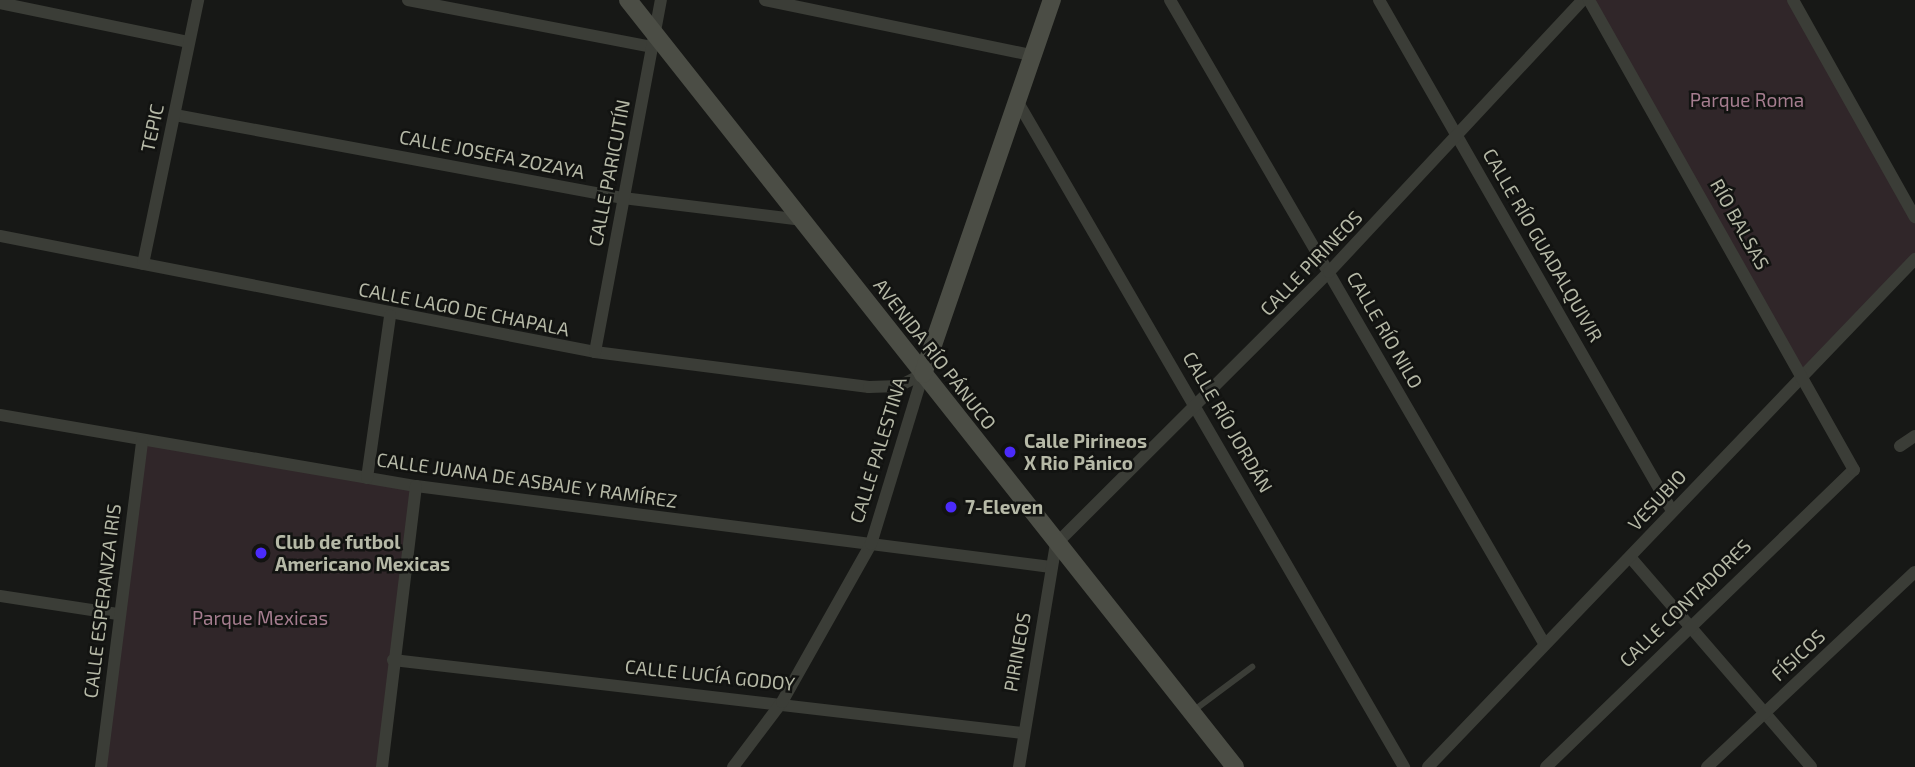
<!DOCTYPE html>
<meta charset="utf-8">
<style>
body{margin:0}
#map{position:relative;width:1915px;height:767px;overflow:hidden;background:#171816;font-family:"Exo 2",sans-serif}
div>[style]{position:absolute}
.green>*{inset:0;background:#302629}
.lane>*{height:6px;margin:-3px;padding:0 3px;transform-origin:3px;border-radius:3px;background:#3b3d37}
.street>*{height:12px;margin:-6px;padding:0 6px;transform-origin:6px;border-radius:6px;background:#3b3d37}
.secondary>*{height:18px;margin:-9px;padding:0 9px;transform-origin:9px;border-radius:9px;background:#4b4d45}
.dots>*{width:19px;height:19px;translate:-50% -50%;box-sizing:border-box;border:4px solid #121311;border-radius:50%}
span{translate:-50% -50%;white-space:nowrap;text-align:center;line-height:1.15;-webkit-text-stroke:5px #121311;paint-order:stroke}
.park-label{font-size:19px;color:#a57d8f}
.street-label{font-size:19px;color:#b6b9a7}
.poi-label{font-size:19px;color:#b6b9a7;font-weight:700}
.left{translate:0 -50%;text-align:left}
</style>
<div id="map">
<div class="green">
<i style="clip-path:polygon(1589px 0,1792px 0,1915px 222px,1915px 258px,1802px 373px)"></i>
<i style="clip-path:polygon(142px 441px,416px 486px,382px 767px,101px 767px)"></i>
</div>
<div class="lane">
<i style="left:1193px;top:711px;width:74px;rotate:-36.7deg"></i>
</div>
<div class="street">
<i style="left:408px;top:0;width:248px;rotate:10.9deg"></i>
<i style="left:765px;top:0;width:271px;rotate:11.7deg"></i>
<i style="left:1170px;top:0;width:744px;rotate:59.82deg"></i>
<i style="left:1379px;top:0;width:589px;rotate:60.17deg"></i>
<i style="left:1793px;top:0;width:249px;rotate:60.7deg"></i>
<i style="left:0;top:3px;width:193px;rotate:11.7deg"></i>
<i style="left:1016px;top:99px;width:773px;rotate:59.85deg"></i>
<i style="left:175px;top:115px;width:456px;rotate:10.5deg"></i>
<i style="left:623px;top:198px;width:181px;rotate:7deg"></i>
<i style="left:0;top:236px;width:606px;rotate:11.03deg"></i>
<i style="left:595px;top:352px;width:276px;rotate:7.3deg"></i>
<i style="left:869px;top:387px;width:30px;rotate:-2deg"></i>
<i style="left:899px;top:386px;width:27px;rotate:-27deg"></i>
<i style="left:143px;top:264px;width:270px;rotate:-78.2deg"></i>
<i style="left:595px;top:352px;width:358px;rotate:-79.4deg"></i>
<i style="left:0;top:415px;width:422px;rotate:9.7deg"></i>
<i style="left:416px;top:486px;width:640px;rotate:7.27deg"></i>
<i style="left:1900px;top:446px;width:18px;rotate:-34deg"></i>
<i style="left:367px;top:478px;width:164px;rotate:-81.9deg"></i>
<i style="left:1630px;top:557px;width:277px;rotate:49.2deg"></i>
<i style="left:0;top:596px;width:119px;rotate:8.7deg"></i>
<i style="left:393px;top:660px;width:634px;rotate:6.61deg"></i>
<i style="left:101px;top:767px;width:329px;rotate:-82.8deg"></i>
<i style="left:382px;top:767px;width:283px;rotate:-83.1deg"></i>
<i style="left:733px;top:767px;width:81px;rotate:-53deg"></i>
<i style="left:782px;top:702px;width:181px;rotate:-60.6deg"></i>
<i style="left:871px;top:544px;width:178px;rotate:-73deg"></i>
<i style="left:1019px;top:767px;width:226px;rotate:-80.6deg"></i>
<i style="left:1056px;top:544px;width:385px;rotate:-44.9deg"></i>
<i style="left:1329px;top:272px;width:372px;rotate:-47deg"></i>
<i style="left:1428px;top:767px;width:704px;rotate:-46.21deg"></i>
<i style="left:1546px;top:767px;width:428px;rotate:-44deg"></i>
<i style="left:1854px;top:470px;width:540px;rotate:-119.42deg"></i>
<i style="left:1707px;top:767px;width:285px;rotate:-43.2deg"></i>
</div>
<div class="secondary">
<i style="left:628px;top:0;width:978px;rotate:51.64deg"></i>
<i style="left:923px;top:374px;width:396px;rotate:-71deg"></i>
</div>
<div class="dots">
<i style="left:1010px;top:452px;background:#4b2bfb"></i>
<i style="left:951px;top:507px;background:#4b2bfb"></i>
<i style="left:261px;top:553px;background:#4b2bfb"></i>
</div>
<div class="park-label">
<span style="left:1747px;top:100px">Parque Roma</span>
<span style="left:260px;top:618px">Parque Mexicas</span>
</div>
<div class="street-label">
<span style="left:152px;top:128px;rotate:-78deg">TEPIC</span>
<span style="left:492px;top:154px;rotate:11deg">CALLE JOSEFA ZOZAYA</span>
<span style="left:609px;top:173px;rotate:-79deg">CALLE PARICUTÍN</span>
<span style="left:1740px;top:224px;rotate:61deg">RÍO BALSAS</span>
<span style="left:1543px;top:245px;rotate:60deg">CALLE RÍO GUADALQUIVIR</span>
<span style="left:1311px;top:263px;rotate:-46deg">CALLE PIRINEOS</span>
<span style="left:464px;top:309px;rotate:11deg">CALLE LAGO DE CHAPALA</span>
<span style="left:1385px;top:330px;rotate:60deg">CALLE RÍO NILO</span>
<span style="left:935px;top:354px;rotate:52deg">AVENIDA RÍO PÁNUCO</span>
<span style="left:1228px;top:422px;rotate:60deg">CALLE RÍO JORDÁN</span>
<span style="left:878px;top:450px;rotate:-73deg">CALLE PALESTINA</span>
<span style="left:527px;top:480px;rotate:8deg">CALLE JUANA DE ASBAJE Y RAMÍREZ</span>
<span style="left:1657px;top:500px;rotate:-47deg">VESUBIO</span>
<span style="left:102px;top:601px;rotate:-83deg">CALLE ESPERANZA IRIS</span>
<span style="left:1685px;top:603px;rotate:-44deg">CALLE CONTADORES</span>
<span style="left:1017px;top:652px;rotate:-80deg">PIRINEOS</span>
<span style="left:1798px;top:655px;rotate:-43deg">FÍSICOS</span>
<span style="left:710px;top:675px;rotate:6deg">CALLE LUCÍA GODOY</span>
</div>
<div class="poi-label">
<span class="left" style="left:1024px;top:452px">Calle Pirineos<br>X Rio Pánico</span>
<span class="left" style="left:965px;top:507px">7-Eleven</span>
<span class="left" style="left:275px;top:553px">Club de futbol<br>Americano Mexicas</span>
</div>
</div>
